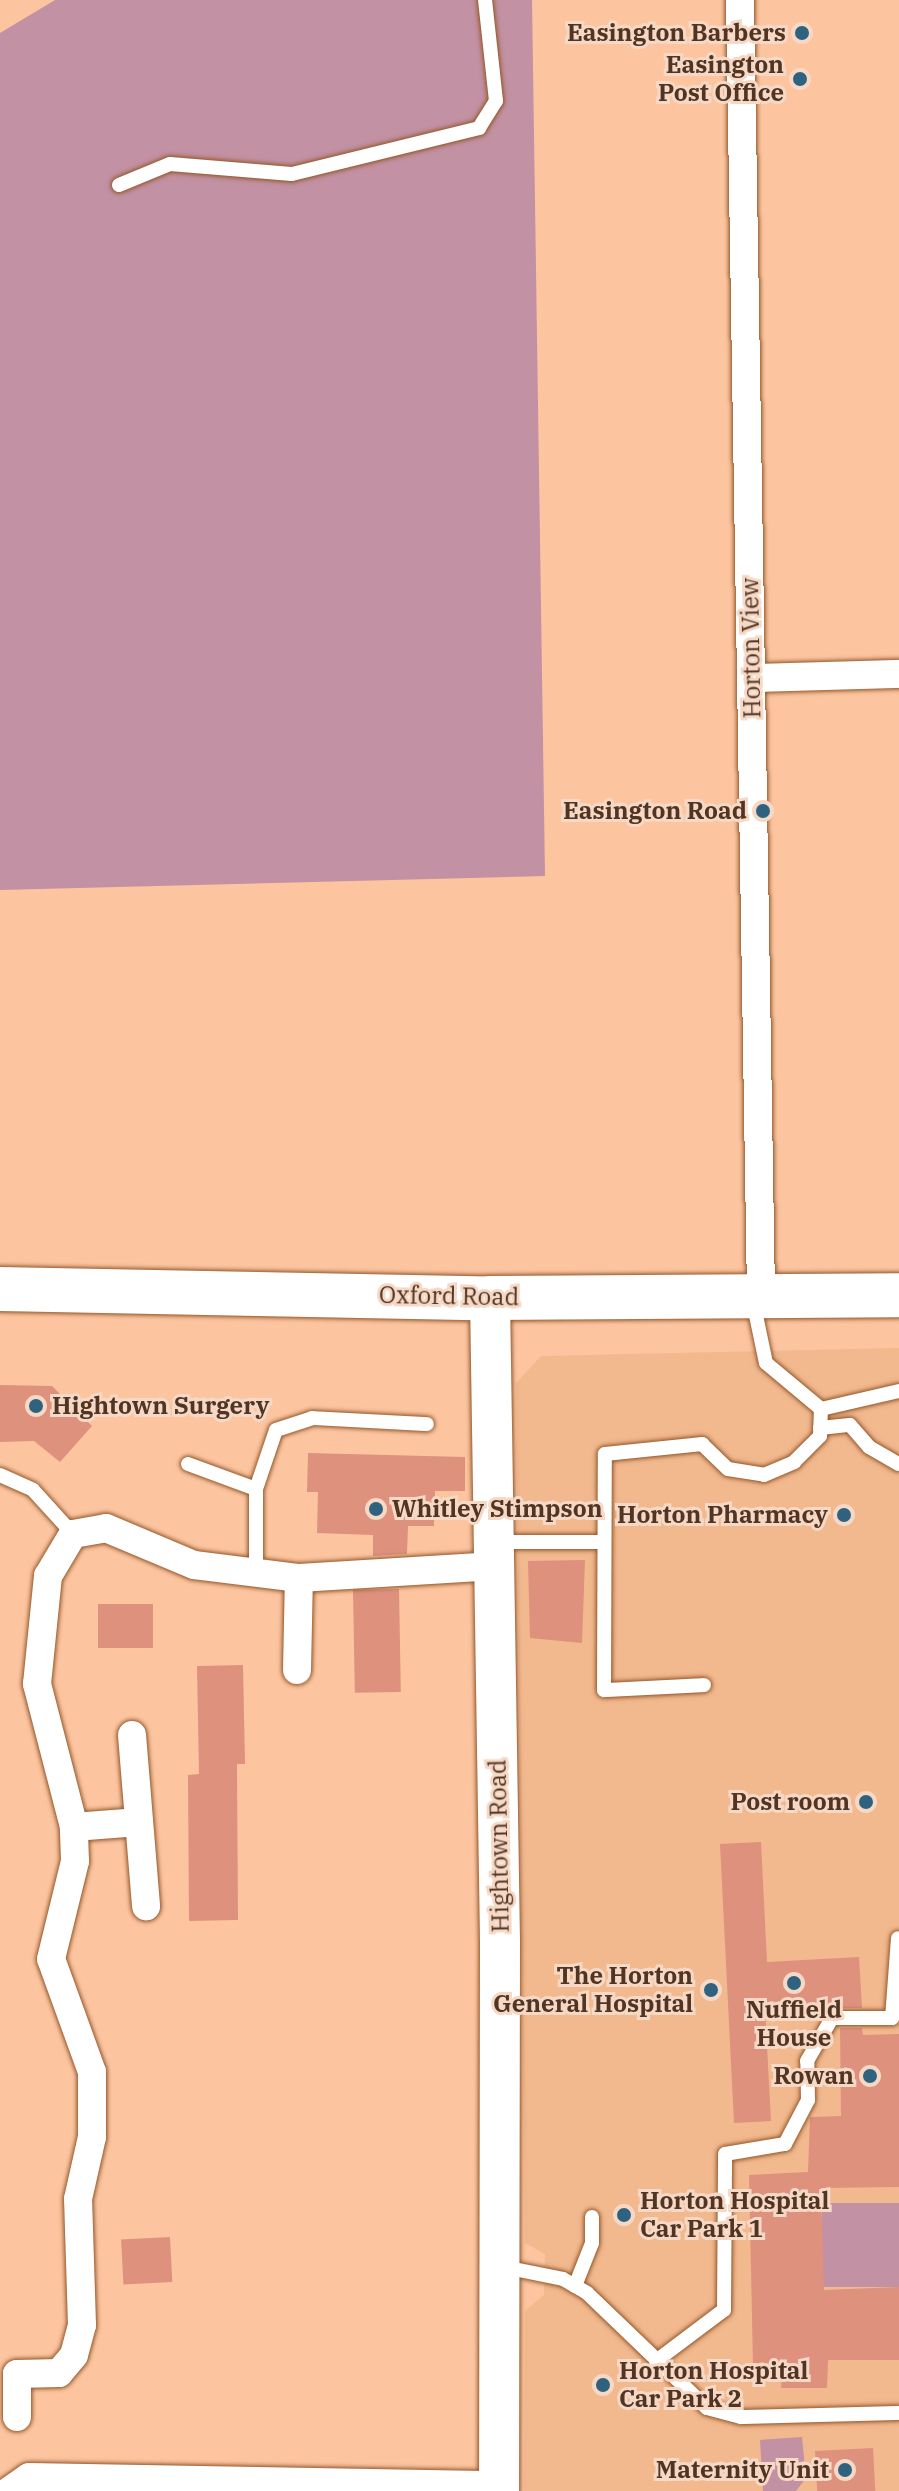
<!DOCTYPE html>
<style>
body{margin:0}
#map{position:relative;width:899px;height:2491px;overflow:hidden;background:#fcc5a0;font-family:"IBM Plex Serif",serif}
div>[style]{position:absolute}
.built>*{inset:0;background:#f2b88e}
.green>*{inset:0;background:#c291a3;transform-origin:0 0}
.building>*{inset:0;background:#de917d;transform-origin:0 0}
.roads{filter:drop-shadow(0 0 2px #945729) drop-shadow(0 0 2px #945729)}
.lane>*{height:14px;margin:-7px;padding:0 7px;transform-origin:7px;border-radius:7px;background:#fff}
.street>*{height:28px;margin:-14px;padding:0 14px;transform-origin:14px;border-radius:14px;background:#fff}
.secondary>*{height:40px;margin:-20px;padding:0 20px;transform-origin:20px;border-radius:20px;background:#fff}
.primary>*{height:44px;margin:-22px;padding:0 22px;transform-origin:22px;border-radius:22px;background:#fff}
.dots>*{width:22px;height:22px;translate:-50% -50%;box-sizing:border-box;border:4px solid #f5d9c6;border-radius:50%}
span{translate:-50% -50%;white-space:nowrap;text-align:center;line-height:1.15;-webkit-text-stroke:6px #f5d9c6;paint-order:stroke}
.poi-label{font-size:24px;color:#513522;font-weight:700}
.right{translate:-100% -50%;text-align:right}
.left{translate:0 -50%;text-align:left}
.street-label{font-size:24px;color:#513522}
</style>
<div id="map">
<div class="built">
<i style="clip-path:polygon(899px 1348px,899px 2491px,524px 2491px,525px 2311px,544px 2295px,545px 2254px,525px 2243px,516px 1383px,541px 1356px)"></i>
</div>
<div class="green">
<i style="clip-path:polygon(55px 0,532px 0,545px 876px,0 890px,0 33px)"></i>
<i style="left:899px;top:2203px;width:84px;height:77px;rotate:90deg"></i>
<i style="clip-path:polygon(802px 2437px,806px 2478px,796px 2491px,763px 2491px,760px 2440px)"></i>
</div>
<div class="building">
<i style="clip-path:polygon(0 1385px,52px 1386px,92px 1426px,60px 1462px,34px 1441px,0 1442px)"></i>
<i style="clip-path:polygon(308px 1453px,465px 1457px,465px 1491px,435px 1491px,434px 1526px,408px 1526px,407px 1554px,373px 1556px,373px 1535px,317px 1533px,318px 1492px,307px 1492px)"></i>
<i style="clip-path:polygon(585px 1560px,582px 1643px,530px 1638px,528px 1561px)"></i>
<i style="left:399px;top:1589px;width:103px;height:46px;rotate:89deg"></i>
<i style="left:98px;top:1604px;width:55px;height:44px"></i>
<i style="clip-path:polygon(243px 1665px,245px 1764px,237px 1764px,238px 1920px,189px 1921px,188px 1775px,199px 1774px,197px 1666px)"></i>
<i style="clip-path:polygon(761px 1842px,767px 1962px,859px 1957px,862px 2008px,765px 2008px,771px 2121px,734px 2123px,720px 1844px)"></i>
<i style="clip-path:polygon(840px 2028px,862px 2028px,863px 2035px,899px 2034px,899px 2187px,821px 2188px,824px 2290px,899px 2287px,899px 2360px,828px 2360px,827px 2388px,781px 2388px,783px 2362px,753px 2364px,749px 2175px,808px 2172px,810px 2117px,841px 2116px)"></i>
<i style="left:170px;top:2237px;width:45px;height:49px;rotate:87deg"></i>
<i style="left:873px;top:2448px;width:43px;height:58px;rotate:87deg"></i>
</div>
<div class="roads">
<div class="lane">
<i style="left:119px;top:185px;width:55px;rotate:-22.4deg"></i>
<i style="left:170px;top:164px;width:122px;rotate:4.7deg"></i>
<i style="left:292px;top:174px;width:193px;rotate:-13.8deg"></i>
<i style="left:479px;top:128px;width:32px;rotate:-58deg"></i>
<i style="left:496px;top:101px;width:102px;rotate:-96.2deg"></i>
<i style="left:753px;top:1301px;width:63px;rotate:78.2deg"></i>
<i style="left:766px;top:1363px;width:72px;rotate:39.9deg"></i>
<i style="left:821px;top:1409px;width:80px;rotate:-13deg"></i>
<i style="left:820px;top:1428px;width:30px;rotate:-6deg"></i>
<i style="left:850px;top:1425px;width:29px;rotate:49deg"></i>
<i style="left:869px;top:1447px;width:34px;rotate:30deg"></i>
<i style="left:188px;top:1464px;width:72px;rotate:20.2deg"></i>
<i style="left:0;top:1475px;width:36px;rotate:24deg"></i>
<i style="left:33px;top:1490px;width:59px;rotate:47.7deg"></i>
<i style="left:498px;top:1542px;width:104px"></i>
<i style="left:256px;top:1573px;width:84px;rotate:-90deg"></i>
<i style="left:256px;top:1489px;width:62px;rotate:-71.3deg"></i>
<i style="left:276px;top:1430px;width:38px;rotate:-18deg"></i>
<i style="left:312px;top:1418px;width:115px;rotate:3deg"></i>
<i style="left:704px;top:1685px;width:100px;rotate:177.1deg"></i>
<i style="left:604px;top:1690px;width:236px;rotate:-89.8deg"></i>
<i style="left:605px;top:1454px;width:98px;rotate:-5.9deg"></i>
<i style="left:702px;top:1444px;width:36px;rotate:44deg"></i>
<i style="left:728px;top:1469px;width:36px;rotate:9deg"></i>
<i style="left:764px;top:1475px;width:33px;rotate:-23deg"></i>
<i style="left:794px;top:1462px;width:37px;rotate:-45deg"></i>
<i style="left:820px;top:1436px;width:27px;rotate:-88deg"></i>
<i style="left:504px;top:2267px;width:60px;rotate:11.5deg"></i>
<i style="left:563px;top:2279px;width:28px;rotate:30deg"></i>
<i style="left:587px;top:2293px;width:166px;rotate:43.8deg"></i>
<i style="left:707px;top:2408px;width:35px;rotate:15deg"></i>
<i style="left:741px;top:2417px;width:158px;rotate:-1.5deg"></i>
<i style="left:575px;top:2286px;width:46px;rotate:-68.4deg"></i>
<i style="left:592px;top:2243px;width:26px;rotate:-90deg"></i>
<i style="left:656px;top:2361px;width:85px;rotate:-36.9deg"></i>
<i style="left:724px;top:2310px;width:156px;rotate:-89.6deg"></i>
<i style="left:725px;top:2154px;width:61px;rotate:-9.5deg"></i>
<i style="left:785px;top:2144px;width:50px;rotate:-62.4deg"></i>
<i style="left:808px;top:2100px;width:39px;rotate:-91deg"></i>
<i style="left:807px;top:2061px;width:50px;rotate:-59.8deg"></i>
<i style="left:832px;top:2018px;width:60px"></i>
<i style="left:892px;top:2018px;width:80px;rotate:-85.7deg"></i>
</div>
<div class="street">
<i style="left:740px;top:0;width:1297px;rotate:89.07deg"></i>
<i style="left:752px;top:678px;width:147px;rotate:-1.6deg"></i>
<i style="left:297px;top:1670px;width:92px;rotate:-88.8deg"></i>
<i style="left:132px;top:1735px;width:172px;rotate:85.3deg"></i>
<i style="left:74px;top:1827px;width:65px;rotate:-4.4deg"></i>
<i style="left:17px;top:2417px;width:43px;rotate:-90deg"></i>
<i style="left:17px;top:2374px;width:42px;rotate:-1.4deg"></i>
<i style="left:59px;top:2373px;width:23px;rotate:-50deg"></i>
<i style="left:74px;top:2355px;width:31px;rotate:-75deg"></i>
<i style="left:82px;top:2325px;width:126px;rotate:-91.8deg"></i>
<i style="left:78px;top:2199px;width:64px;rotate:-77.3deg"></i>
<i style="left:92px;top:2137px;width:65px;rotate:-90deg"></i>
<i style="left:92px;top:2072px;width:120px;rotate:-109.9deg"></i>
<i style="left:51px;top:1959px;width:101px;rotate:-76.2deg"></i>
<i style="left:75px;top:1861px;width:34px;rotate:-92deg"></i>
<i style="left:74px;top:1827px;width:148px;rotate:-104.5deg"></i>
<i style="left:37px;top:1684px;width:109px;rotate:-84.2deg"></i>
<i style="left:48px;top:1576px;width:49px;rotate:-59.2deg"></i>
<i style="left:73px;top:1534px;width:34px;rotate:-10deg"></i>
<i style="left:106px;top:1528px;width:95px;rotate:22.8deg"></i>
<i style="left:194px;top:1565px;width:106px;rotate:7.1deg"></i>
<i style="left:299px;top:1578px;width:197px;rotate:-3.5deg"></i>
<i style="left:9px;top:2491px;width:24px;rotate:-35deg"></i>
<i style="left:29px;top:2477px;width:470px;rotate:1deg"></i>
</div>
<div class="secondary">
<i style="left:490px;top:1298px;width:643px;rotate:89.11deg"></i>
<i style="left:500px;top:1941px;width:550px;rotate:90.1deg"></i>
</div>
<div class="primary">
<i style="left:0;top:1289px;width:490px;rotate:1.1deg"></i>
<i style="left:490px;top:1298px;width:409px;rotate:-0.4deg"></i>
</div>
</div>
<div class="dots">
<i style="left:802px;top:33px;background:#2f627f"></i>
<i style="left:800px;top:79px;background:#2f627f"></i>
<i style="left:763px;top:811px;background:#2f627f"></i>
<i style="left:36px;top:1406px;background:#2f627f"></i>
<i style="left:376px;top:1509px;background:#2f627f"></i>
<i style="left:844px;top:1515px;background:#2f627f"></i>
<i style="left:866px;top:1802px;background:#2f627f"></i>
<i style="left:794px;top:1983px;background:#2f627f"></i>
<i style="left:711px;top:1990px;background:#2f627f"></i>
<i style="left:870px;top:2076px;background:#2f627f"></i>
<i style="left:624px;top:2215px;background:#2f627f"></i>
<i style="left:603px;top:2385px;background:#2f627f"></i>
<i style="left:845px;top:2470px;background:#2f627f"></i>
</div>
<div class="poi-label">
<span class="right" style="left:786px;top:33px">Easington Barbers</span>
<span class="right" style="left:784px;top:79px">Easington<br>Post Office</span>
<span class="right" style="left:747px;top:811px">Easington Road</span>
<span class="left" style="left:52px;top:1406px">Hightown Surgery</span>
<span class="left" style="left:392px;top:1509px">Whitley Stimpson</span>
<span class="right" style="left:828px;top:1515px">Horton Pharmacy</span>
<span class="right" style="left:850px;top:1802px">Post room</span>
<span class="right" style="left:693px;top:1990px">The Horton<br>General Hospital</span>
<span style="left:794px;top:2024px">Nuffield<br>House</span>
<span class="right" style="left:854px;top:2076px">Rowan</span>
<span class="left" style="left:640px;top:2215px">Horton Hospital<br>Car Park 1</span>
<span class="left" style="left:619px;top:2385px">Horton Hospital<br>Car Park 2</span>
<span class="right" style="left:829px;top:2470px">Maternity Unit</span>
</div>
<div class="street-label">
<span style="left:751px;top:648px;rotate:-91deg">Horton View</span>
<span style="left:449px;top:1296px;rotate:1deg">Oxford Road</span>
<span style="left:499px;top:1846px;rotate:-91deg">Hightown Road</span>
</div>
</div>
